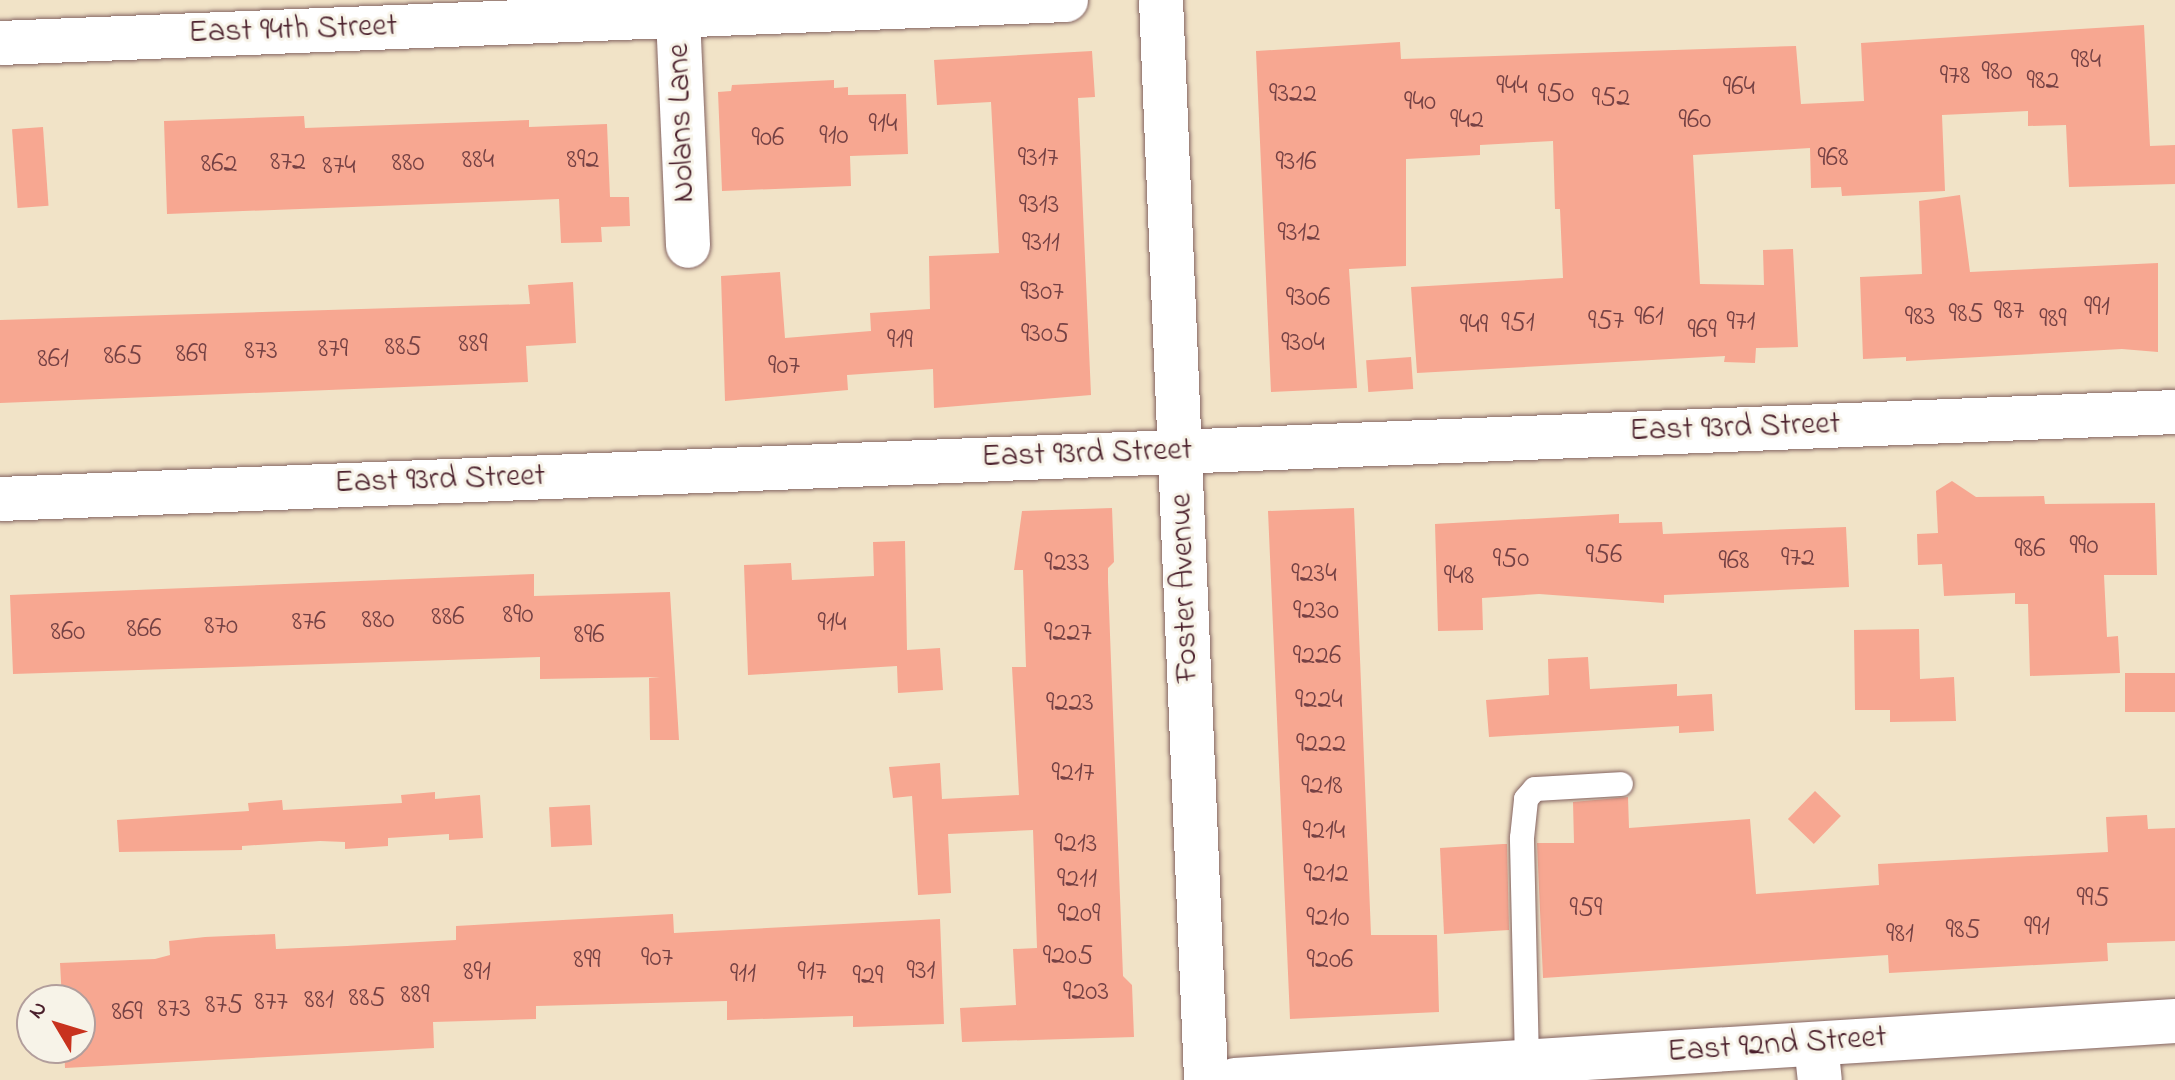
<!DOCTYPE html>
<style>
body{margin:0}
#map{position:relative;width:2175px;height:1080px;overflow:hidden;background:#f1e3c7;font-family:"Indie Flower",sans-serif}
div>[style]{position:absolute}
.building>*{inset:0;background:#f7a791;transform-origin:0 0}
.roads{filter:drop-shadow(0 0 2px #846462) drop-shadow(0 0 2px #846462)}
.service>*{height:24px;margin:-12px;padding:0 12px;transform-origin:12px;border-radius:12px;background:#fff}
.minor>*{height:44px;margin:-22px;padding:0 22px;transform-origin:22px;border-radius:22px;background:#fff}
span{translate:-50% -50%;white-space:nowrap;text-align:center;line-height:1.15;-webkit-text-stroke:6px #f7f3e8;paint-order:stroke}
.number-label{font-size:28px;color:#754144}
.number-label span{-webkit-text-stroke-width:0}
.street-label{font-size:32px;color:#4a1f2b}
.north{position:absolute;left:16px;top:984px;width:80px;height:80px;box-sizing:border-box;background:#f7f3e8;border:2px solid #b29e9c;border-radius:50%;rotate:308deg;font-size:22px;font-weight:700;line-height:32px;text-align:center;color:#4a1f2b}
.north::after{content:'';display:block;margin:auto;width:28px;height:36px;background:#c8321e;clip-path:polygon(50% 0,100% 100%,50% 72%,0 100%)}
</style>
<div id="map">
<div class="building">
<i style="clip-path:polygon(2144px 25px,2150px 146px,2175px 145px,2175px 184px,2069px 187px,2066px 125px,2028px 126px,2028px 111px,1942px 115px,1945px 191px,1842px 196px,1841px 187px,1811px 188px,1810px 148px,1693px 155px,1700px 284px,1764px 285px,1763px 250px,1793px 249px,1798px 347px,1756px 348px,1755px 363px,1724px 362px,1725px 356px,1417px 373px,1411px 287px,1563px 278px,1560px 209px,1555px 209px,1553px 141px,1480px 145px,1480px 155px,1406px 159px,1406px 266px,1349px 269px,1357px 388px,1271px 392px,1256px 51px,1400px 42px,1401px 59px,1796px 46px,1801px 104px,1864px 101px,1861px 43px)"></i>
<i style="clip-path:polygon(1092px 51px,1095px 97px,1078px 98px,1091px 395px,934px 408px,933px 369px,847px 375px,848px 390px,725px 401px,721px 276px,780px 272px,785px 338px,871px 331px,870px 313px,930px 309px,929px 256px,999px 253px,991px 102px,937px 105px,934px 60px)"></i>
<i style="clip-path:polygon(834px 80px,834px 88px,848px 87px,848px 95px,906px 94px,908px 154px,850px 156px,851px 186px,722px 191px,718px 92px,731px 91px,732px 85px)"></i>
<i style="clip-path:polygon(304px 116px,305px 128px,529px 120px,529px 127px,607px 124px,610px 197px,629px 197px,630px 226px,601px 227px,602px 242px,561px 243px,559px 199px,167px 214px,164px 121px)"></i>
<i style="left:43px;top:127px;width:79px;height:31px;rotate:86deg"></i>
<i style="clip-path:polygon(1960px 195px,1970px 272px,2158px 263px,2158px 352px,2122px 349px,1906px 361px,1906px 357px,1863px 359px,1860px 277px,1922px 274px,1919px 201px)"></i>
<i style="clip-path:polygon(573px 282px,576px 343px,526px 346px,528px 382px,0 403px,0 320px,530px 304px,528px 285px)"></i>
<i style="left:1411px;top:357px;width:32px;height:45px;rotate:86deg"></i>
<i style="clip-path:polygon(1952px 481px,1976px 497px,2044px 496px,2045px 504px,2155px 503px,2157px 575px,2104px 575px,2107px 637px,2118px 636px,2120px 673px,2030px 676px,2028px 604px,2015px 604px,2015px 593px,1944px 596px,1942px 564px,1918px 565px,1917px 534px,1938px 533px,1936px 491px)"></i>
<i style="clip-path:polygon(1112px 508px,1114px 562px,1108px 568px,1108px 582px,1123px 976px,1132px 985px,1134px 1037px,962px 1042px,960px 1008px,1016px 1005px,1013px 949px,1037px 948px,1033px 830px,948px 834px,951px 893px,918px 895px,912px 796px,893px 798px,889px 767px,940px 763px,942px 799px,1019px 795px,1012px 667px,1026px 667px,1023px 570px,1014px 570px,1022px 511px)"></i>
<i style="clip-path:polygon(1354px 508px,1371px 935px,1437px 935px,1439px 1012px,1290px 1019px,1268px 511px)"></i>
<i style="clip-path:polygon(1619px 514px,1619px 523px,1662px 522px,1663px 534px,1846px 527px,1849px 587px,1664px 595px,1664px 603px,1539px 594px,1482px 598px,1483px 630px,1438px 631px,1435px 524px)"></i>
<i style="clip-path:polygon(905px 541px,907px 650px,940px 648px,943px 690px,898px 693px,897px 666px,748px 675px,744px 565px,791px 563px,792px 580px,874px 576px,873px 542px)"></i>
<i style="clip-path:polygon(534px 574px,534px 596px,670px 592px,679px 740px,650px 740px,649px 678px,660px 677px,540px 679px,540px 657px,13px 674px,10px 595px)"></i>
<i style="clip-path:polygon(1919px 629px,1920px 679px,1954px 677px,1956px 721px,1890px 722px,1890px 710px,1855px 710px,1854px 630px)"></i>
<i style="clip-path:polygon(1588px 657px,1590px 689px,1677px 684px,1677px 696px,1712px 694px,1714px 731px,1679px 733px,1679px 726px,1489px 737px,1486px 700px,1549px 695px,1548px 659px)"></i>
<i style="left:2175px;top:673px;width:39px;height:50px;rotate:90deg"></i>
<i style="left:1815px;top:791px;width:36px;height:39px;rotate:44deg"></i>
<i style="clip-path:polygon(435px 792px,435px 799px,480px 795px,483px 838px,449px 840px,449px 834px,388px 838px,388px 846px,345px 849px,345px 842px,320px 841px,242px 846px,242px 850px,119px 852px,117px 820px,249px 811px,248px 803px,282px 800px,283px 810px,402px 803px,401px 795px)"></i>
<i style="clip-path:polygon(1628px 797px,1629px 828px,1750px 819px,1756px 894px,1879px 885px,1878px 864px,2108px 852px,2106px 817px,2147px 815px,2148px 829px,2175px 828px,2175px 941px,2107px 943px,2108px 961px,1889px 973px,1888px 955px,1543px 978px,1537px 843px,1574px 843px,1573px 802px)"></i>
<i style="left:590px;top:805px;width:40px;height:41px;rotate:87deg"></i>
<i style="clip-path:polygon(1503px 844px,1507px 844px,1509px 930px,1444px 934px,1440px 848px)"></i>
<i style="clip-path:polygon(673px 914px,674px 933px,940px 919px,944px 1024px,853px 1027px,853px 1016px,727px 1020px,727px 1001px,536px 1006px,536px 1019px,433px 1022px,434px 1048px,65px 1068px,64px 1048px,80px 1048px,80px 1000px,62px 1000px,60px 963px,155px 959px,170px 955px,169px 941px,205px 937px,275px 934px,276px 949px,347px 946px,456px 940px,456px 926px)"></i>
</div>
<div class="roads">
<div class="service">
<i style="left:1527px;top:1062px;width:224px;rotate:-91.3deg"></i>
<i style="left:1522px;top:838px;width:39px;rotate:-84deg"></i>
<i style="left:1526px;top:799px;width:13px;rotate:-48deg"></i>
<i style="left:1535px;top:789px;width:86px;rotate:-3.3deg"></i>
</div>
<div class="minor">
<i style="left:1161px;top:0;width:1081px;rotate:87.61deg"></i>
<i style="left:678px;top:16px;width:230px;rotate:87.5deg"></i>
<i style="left:0;top:43px;width:1067px;rotate:-2.31deg"></i>
<i style="left:0;top:499px;width:2177px;rotate:-2.29deg"></i>
<i style="left:1816px;top:1044px;width:36px;rotate:84deg"></i>
<i style="left:1235px;top:1080px;width:942px;rotate:-3.59deg"></i>
</div>
</div>
<div class="number-label">
<span style="left:2086px;top:61px">984</span>
<span style="left:1997px;top:73px">980</span>
<span style="left:1955px;top:77px">978</span>
<span style="left:2043px;top:82px">982</span>
<span style="left:1512px;top:87px">944</span>
<span style="left:1739px;top:88px">964</span>
<span style="left:1293px;top:95px">9322</span>
<span style="left:1556px;top:95px">950</span>
<span style="left:1611px;top:99px">952</span>
<span style="left:1420px;top:103px">940</span>
<span style="left:1467px;top:121px">942</span>
<span style="left:1695px;top:121px">960</span>
<span style="left:883px;top:125px">914</span>
<span style="left:834px;top:137px">910</span>
<span style="left:768px;top:139px">906</span>
<span style="left:1038px;top:159px">9317</span>
<span style="left:1833px;top:159px">968</span>
<span style="left:478px;top:161px">884</span>
<span style="left:583px;top:161px">892</span>
<span style="left:288px;top:163px">872</span>
<span style="left:1296px;top:163px">9316</span>
<span style="left:408px;top:164px">880</span>
<span style="left:219px;top:165px">862</span>
<span style="left:339px;top:167px">874</span>
<span style="left:1039px;top:206px">9313</span>
<span style="left:1299px;top:234px">9312</span>
<span style="left:1041px;top:244px">9311</span>
<span style="left:1042px;top:293px">9307</span>
<span style="left:1308px;top:299px">9306</span>
<span style="left:2097px;top:308px">991</span>
<span style="left:2009px;top:312px">987</span>
<span style="left:1966px;top:315px">985</span>
<span style="left:1649px;top:318px">961</span>
<span style="left:1920px;top:318px">983</span>
<span style="left:2053px;top:320px">989</span>
<span style="left:1606px;top:322px">957</span>
<span style="left:1741px;top:323px">971</span>
<span style="left:1518px;top:324px">951</span>
<span style="left:1474px;top:326px">949</span>
<span style="left:1702px;top:331px">969</span>
<span style="left:1045px;top:335px">9305</span>
<span style="left:900px;top:341px">919</span>
<span style="left:1303px;top:344px">9304</span>
<span style="left:473px;top:345px">889</span>
<span style="left:403px;top:348px">885</span>
<span style="left:333px;top:350px">879</span>
<span style="left:261px;top:352px">873</span>
<span style="left:191px;top:355px">869</span>
<span style="left:123px;top:357px">865</span>
<span style="left:53px;top:360px">861</span>
<span style="left:784px;top:367px">907</span>
<span style="left:2084px;top:547px">990</span>
<span style="left:2030px;top:550px">986</span>
<span style="left:1604px;top:556px">956</span>
<span style="left:1798px;top:559px">972</span>
<span style="left:1511px;top:560px">950</span>
<span style="left:1734px;top:562px">968</span>
<span style="left:1067px;top:564px">9233</span>
<span style="left:1314px;top:575px">9234</span>
<span style="left:1459px;top:577px">948</span>
<span style="left:1316px;top:612px">9230</span>
<span style="left:518px;top:616px">890</span>
<span style="left:448px;top:618px">886</span>
<span style="left:378px;top:621px">880</span>
<span style="left:309px;top:623px">876</span>
<span style="left:832px;top:624px">914</span>
<span style="left:221px;top:627px">870</span>
<span style="left:144px;top:630px">866</span>
<span style="left:68px;top:633px">860</span>
<span style="left:1068px;top:634px">9227</span>
<span style="left:589px;top:636px">896</span>
<span style="left:1317px;top:657px">9226</span>
<span style="left:1319px;top:701px">9224</span>
<span style="left:1070px;top:704px">9223</span>
<span style="left:1321px;top:745px">9222</span>
<span style="left:1073px;top:774px">9217</span>
<span style="left:1322px;top:787px">9218</span>
<span style="left:1324px;top:832px">9214</span>
<span style="left:1076px;top:845px">9213</span>
<span style="left:1326px;top:875px">9212</span>
<span style="left:1077px;top:880px">9211</span>
<span style="left:2093px;top:899px">995</span>
<span style="left:1586px;top:909px">959</span>
<span style="left:1079px;top:915px">9209</span>
<span style="left:1328px;top:919px">9210</span>
<span style="left:2037px;top:928px">991</span>
<span style="left:1963px;top:931px">985</span>
<span style="left:1900px;top:935px">981</span>
<span style="left:1068px;top:957px">9205</span>
<span style="left:657px;top:959px">907</span>
<span style="left:587px;top:961px">899</span>
<span style="left:1330px;top:961px">9206</span>
<span style="left:921px;top:972px">931</span>
<span style="left:477px;top:973px">891</span>
<span style="left:812px;top:973px">917</span>
<span style="left:743px;top:975px">911</span>
<span style="left:868px;top:977px">929</span>
<span style="left:1086px;top:993px">9203</span>
<span style="left:415px;top:996px">889</span>
<span style="left:367px;top:999px">885</span>
<span style="left:319px;top:1001px">881</span>
<span style="left:271px;top:1003px">877</span>
<span style="left:224px;top:1006px">875</span>
<span style="left:174px;top:1010px">873</span>
<span style="left:127px;top:1013px">869</span>
</div>
<div class="street-label">
<span style="left:293px;top:31px;rotate:-2deg">East 94th Street</span>
<span style="left:683px;top:123px;rotate:-92deg">Nolans Lane</span>
<span style="left:1735px;top:429px;rotate:-2deg">East 93rd Street</span>
<span style="left:1087px;top:455px;rotate:-2deg">East 93rd Street</span>
<span style="left:440px;top:481px;rotate:-2deg">East 93rd Street</span>
<span style="left:1186px;top:588px;rotate:-92deg">Foster Avenue</span>
<span style="left:1777px;top:1046px;rotate:-4deg">East 92nd Street</span>
</div>
<div class="north">N</div>
</div>
